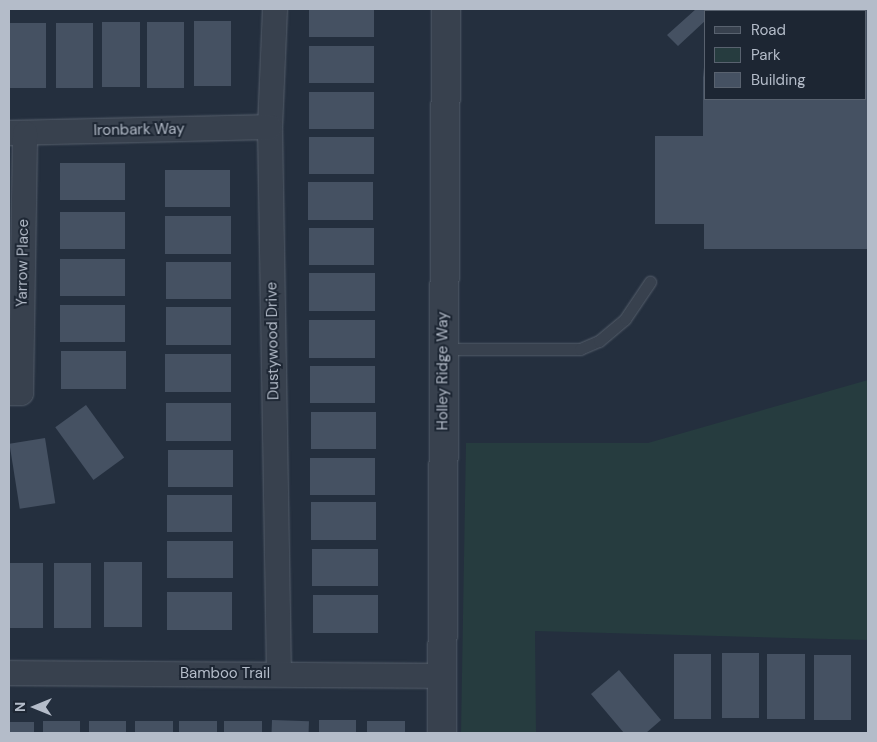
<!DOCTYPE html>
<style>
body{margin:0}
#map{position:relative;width:877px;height:742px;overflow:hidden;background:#242f3e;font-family:"DM Sans",sans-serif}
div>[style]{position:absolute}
.green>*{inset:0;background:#263c3f}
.building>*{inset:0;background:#455162;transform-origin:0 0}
.roads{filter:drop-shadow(0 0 1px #565f6c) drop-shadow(0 0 1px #565f6c)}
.service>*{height:11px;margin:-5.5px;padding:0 5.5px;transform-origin:5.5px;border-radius:5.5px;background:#38414e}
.minor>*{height:24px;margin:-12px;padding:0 12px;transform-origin:12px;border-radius:12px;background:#38414e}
.tertiary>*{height:28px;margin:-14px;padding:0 14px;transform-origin:14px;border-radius:14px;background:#38414e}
span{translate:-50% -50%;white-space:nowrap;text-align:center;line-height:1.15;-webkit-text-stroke:4px #1d2633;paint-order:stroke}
.street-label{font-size:15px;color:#b4bcc9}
.frame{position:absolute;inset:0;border:10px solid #b4bcc9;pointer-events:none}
.legend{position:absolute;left:704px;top:10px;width:162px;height:90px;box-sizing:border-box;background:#1d2633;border:1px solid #59626f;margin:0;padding:6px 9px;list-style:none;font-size:15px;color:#b4bcc9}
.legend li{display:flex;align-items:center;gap:10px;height:25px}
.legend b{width:25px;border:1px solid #59626f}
.north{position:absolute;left:10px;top:682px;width:50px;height:50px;-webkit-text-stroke:4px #1d2633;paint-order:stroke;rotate:270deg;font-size:14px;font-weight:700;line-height:20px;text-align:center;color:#b4bcc9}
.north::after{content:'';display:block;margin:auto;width:18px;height:22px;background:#b4bcc9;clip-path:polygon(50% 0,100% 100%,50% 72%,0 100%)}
</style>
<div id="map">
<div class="green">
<i style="clip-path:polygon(868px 380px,868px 640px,535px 631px,536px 733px,461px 733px,466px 443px,648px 443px)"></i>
</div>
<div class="building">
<i style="left:309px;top:9px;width:65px;height:28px"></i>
<i style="clip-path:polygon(696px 9px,717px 9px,706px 11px,706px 20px,678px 46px,667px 35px)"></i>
<i style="clip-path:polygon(760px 9px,868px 9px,868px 249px,704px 249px,704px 224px,655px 224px,655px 136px,703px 136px,703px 67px,706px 99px,866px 99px,866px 11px)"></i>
<i style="left:194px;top:21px;width:37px;height:65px"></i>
<i style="left:102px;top:22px;width:38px;height:65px"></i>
<i style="left:147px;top:22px;width:37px;height:66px"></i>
<i style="left:9px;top:23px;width:37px;height:65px"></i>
<i style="left:56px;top:23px;width:37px;height:65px"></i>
<i style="left:309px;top:46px;width:65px;height:37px"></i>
<i style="left:309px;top:92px;width:65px;height:37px"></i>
<i style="left:309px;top:137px;width:65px;height:37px"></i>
<i style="left:60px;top:163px;width:65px;height:37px"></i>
<i style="left:165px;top:170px;width:65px;height:37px"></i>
<i style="left:308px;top:182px;width:65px;height:38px"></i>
<i style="left:60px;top:212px;width:65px;height:37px"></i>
<i style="left:165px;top:216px;width:66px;height:38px"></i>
<i style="left:309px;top:228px;width:65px;height:37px"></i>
<i style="left:60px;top:259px;width:65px;height:37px"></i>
<i style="left:166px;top:262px;width:65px;height:37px"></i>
<i style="left:309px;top:273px;width:66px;height:38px"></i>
<i style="left:60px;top:305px;width:65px;height:37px"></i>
<i style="left:166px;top:307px;width:65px;height:38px"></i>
<i style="left:309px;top:320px;width:66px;height:38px"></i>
<i style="left:61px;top:351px;width:65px;height:38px"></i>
<i style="left:165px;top:354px;width:66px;height:38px"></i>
<i style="left:310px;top:366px;width:65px;height:37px"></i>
<i style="left:166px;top:403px;width:65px;height:38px"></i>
<i style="left:86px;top:405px;width:65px;height:38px;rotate:54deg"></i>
<i style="left:311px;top:412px;width:65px;height:37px"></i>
<i style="left:45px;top:438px;width:66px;height:36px;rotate:81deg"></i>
<i style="left:168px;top:450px;width:65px;height:37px"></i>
<i style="left:310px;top:458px;width:65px;height:37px"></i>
<i style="left:167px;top:495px;width:65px;height:37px"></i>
<i style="left:311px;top:502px;width:65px;height:38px"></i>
<i style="left:167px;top:541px;width:66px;height:37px"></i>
<i style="left:312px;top:549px;width:66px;height:37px"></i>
<i style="left:104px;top:562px;width:38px;height:65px"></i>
<i style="left:9px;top:563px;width:34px;height:65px"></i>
<i style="left:54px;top:563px;width:37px;height:65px"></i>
<i style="left:167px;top:592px;width:65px;height:38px"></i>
<i style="left:313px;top:595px;width:65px;height:38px"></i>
<i style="left:722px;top:653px;width:37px;height:65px"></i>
<i style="left:674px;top:654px;width:37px;height:65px"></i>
<i style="left:767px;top:654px;width:38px;height:65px"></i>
<i style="left:814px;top:655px;width:37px;height:65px"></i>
<i style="clip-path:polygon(619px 670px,661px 720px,646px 733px,624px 733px,591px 694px)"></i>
<i style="left:272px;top:720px;width:37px;height:13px;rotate:2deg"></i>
<i style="left:319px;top:720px;width:37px;height:13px"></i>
<i style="left:43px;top:721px;width:37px;height:12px"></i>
<i style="left:89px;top:721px;width:37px;height:12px"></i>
<i style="left:135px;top:721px;width:38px;height:12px"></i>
<i style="left:179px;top:721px;width:38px;height:12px"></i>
<i style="left:224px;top:721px;width:38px;height:12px"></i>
<i style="left:367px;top:721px;width:38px;height:12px"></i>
<i style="left:9px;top:722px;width:25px;height:11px"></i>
</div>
<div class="roads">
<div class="service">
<i style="left:444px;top:349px;width:136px"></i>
<i style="left:580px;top:349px;width:21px;rotate:-23deg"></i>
<i style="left:599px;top:341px;width:34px;rotate:-40deg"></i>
<i style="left:625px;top:319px;width:45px;rotate:-56deg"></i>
</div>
<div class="minor">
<i style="left:275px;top:9px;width:118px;rotate:92.4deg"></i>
<i style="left:270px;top:127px;width:547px;rotate:89.06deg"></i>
<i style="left:9px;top:133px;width:261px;rotate:-1.3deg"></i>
<i style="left:9px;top:393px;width:12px"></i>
<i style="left:21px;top:393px;width:260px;rotate:-89.1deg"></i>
<i style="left:9px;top:673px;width:433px;rotate:0.4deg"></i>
</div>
<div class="tertiary">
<i style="left:442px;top:733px;width:724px;rotate:-89.68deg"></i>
</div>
</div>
<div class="street-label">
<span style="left:139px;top:130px;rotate:-1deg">Ironbark Way</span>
<span style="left:23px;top:263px;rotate:-89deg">Yarrow Place</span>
<span style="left:273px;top:341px;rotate:-91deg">Dustywood Drive</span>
<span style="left:443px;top:371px;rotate:-90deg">Holley Ridge Way</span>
<span style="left:225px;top:674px">Bamboo Trail</span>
</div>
<div class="frame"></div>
<ul class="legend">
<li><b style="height:6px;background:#38414e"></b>Road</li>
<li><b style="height:14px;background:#263c3f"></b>Park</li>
<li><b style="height:14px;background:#455162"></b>Building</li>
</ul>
<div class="north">N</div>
</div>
